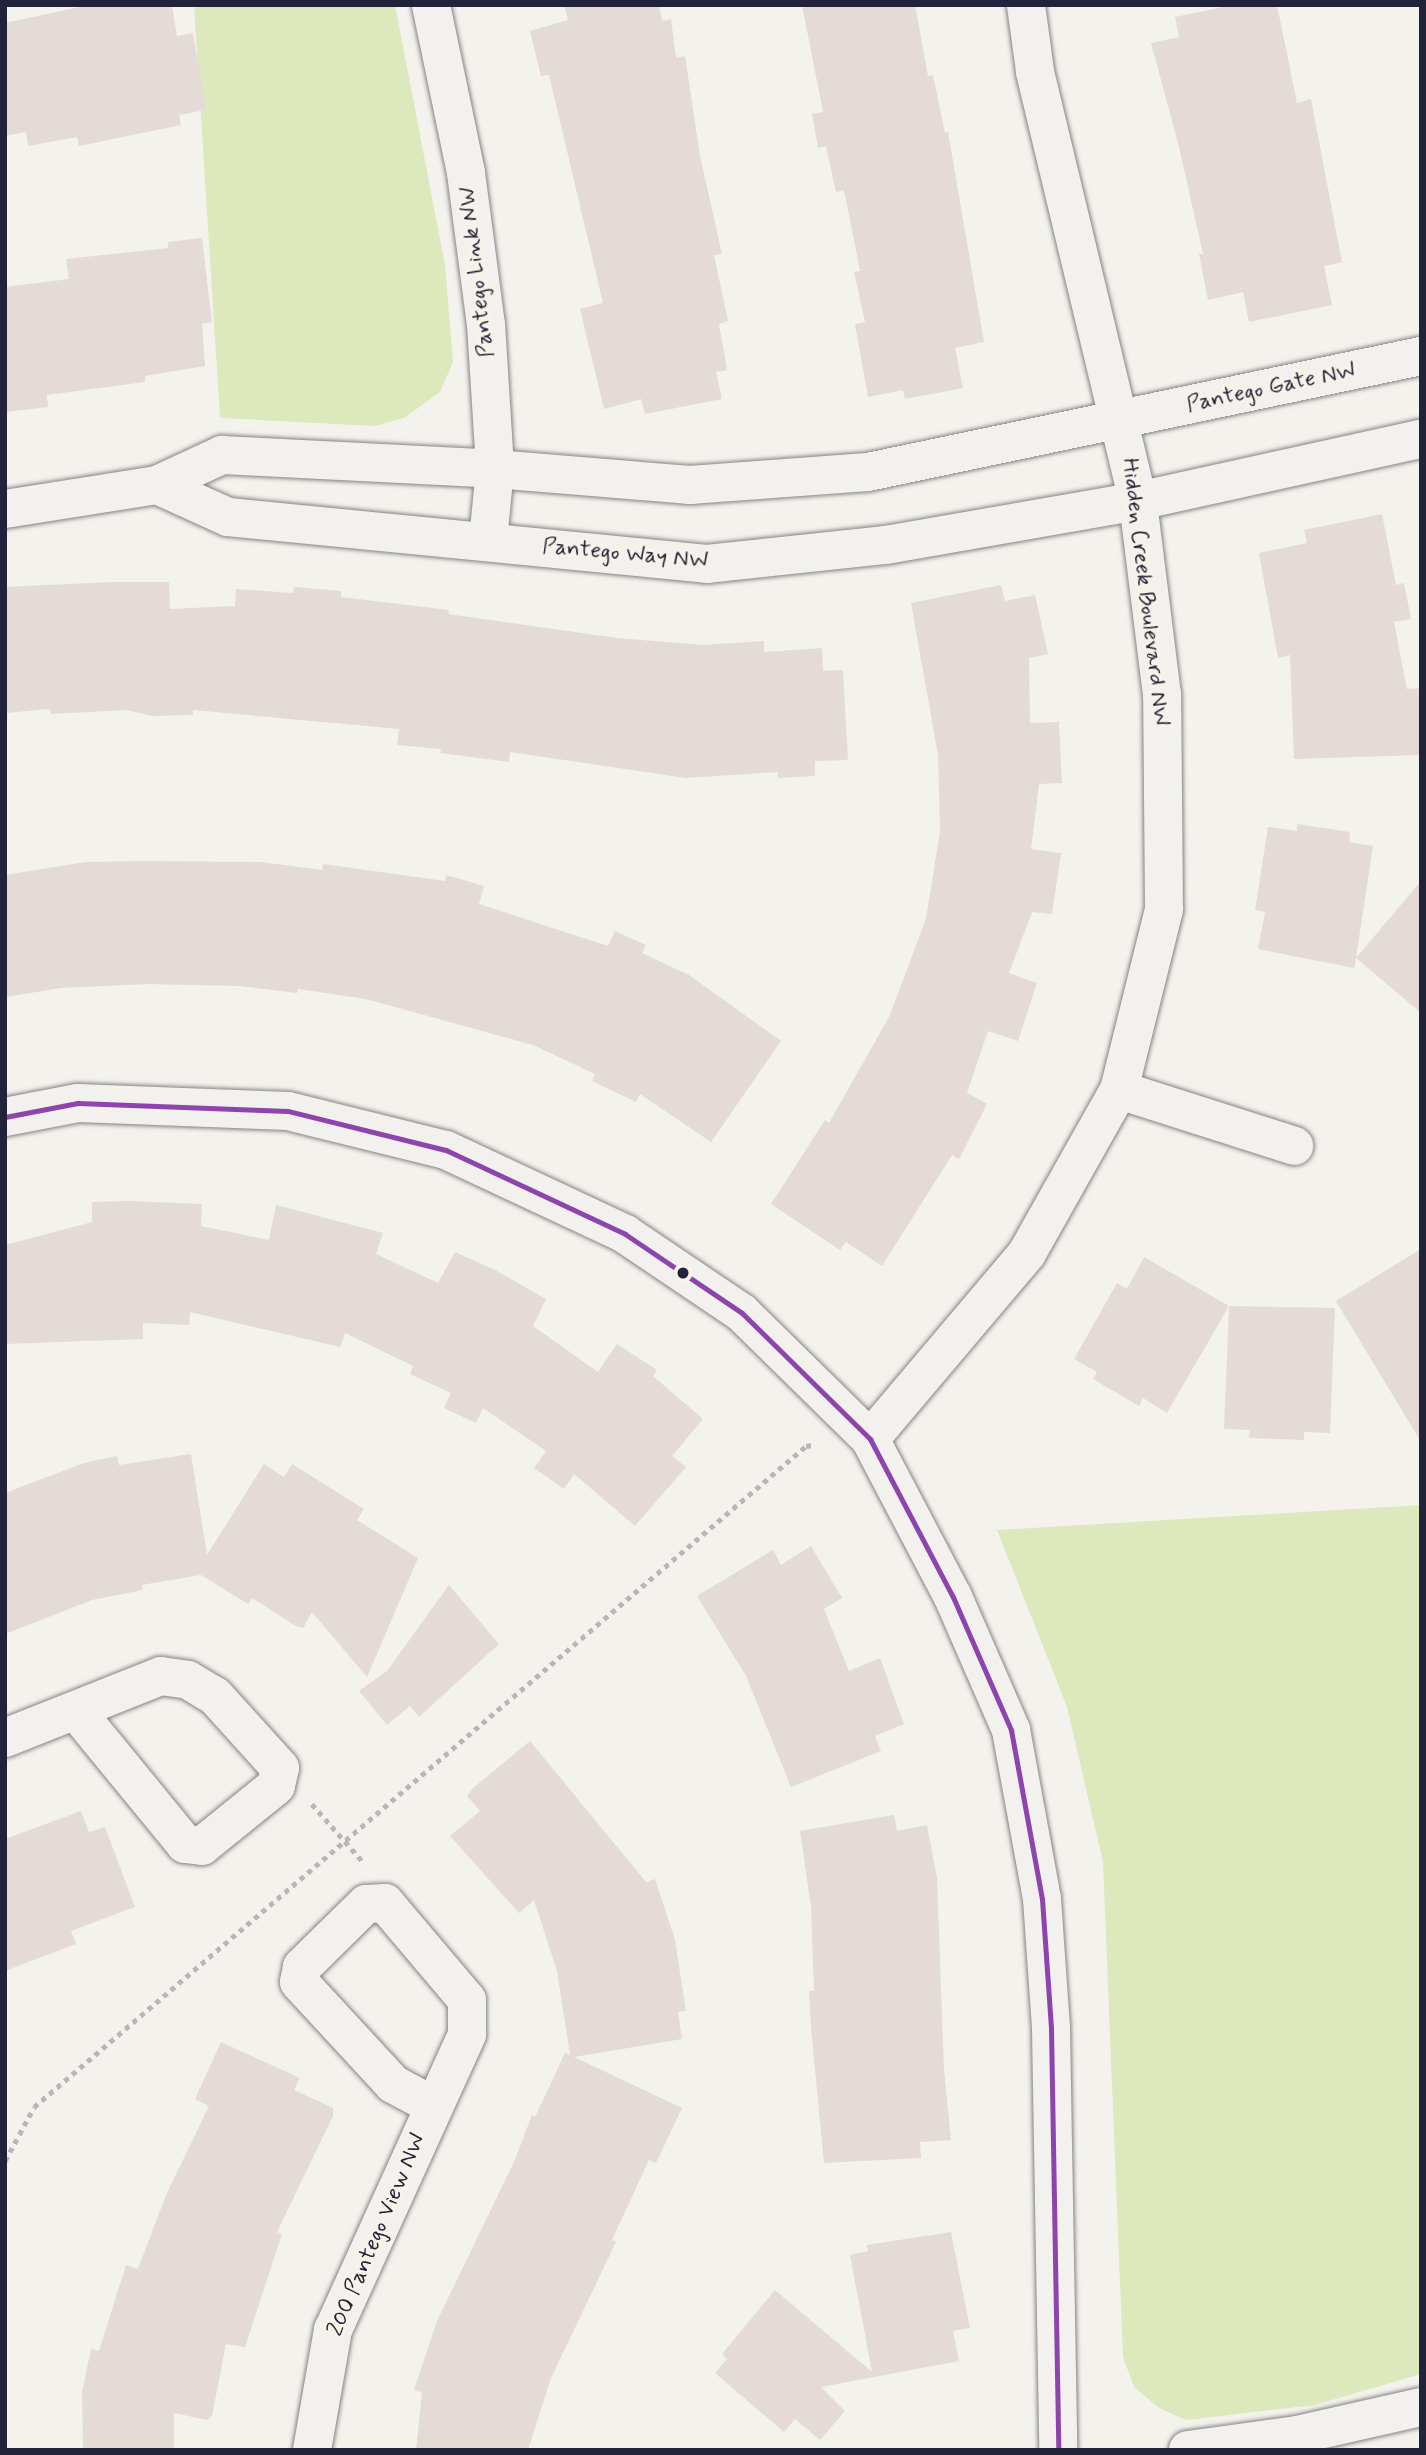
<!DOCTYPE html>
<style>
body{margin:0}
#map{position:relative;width:1426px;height:2455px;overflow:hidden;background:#f4f2ec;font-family:Mynerve,sans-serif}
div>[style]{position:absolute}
.green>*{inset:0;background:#dde8bc}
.building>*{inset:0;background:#e4dad7}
.path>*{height:4.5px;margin-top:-2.25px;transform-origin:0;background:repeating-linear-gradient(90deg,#b8b6b6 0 5px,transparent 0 10px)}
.roads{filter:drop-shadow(0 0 2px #858486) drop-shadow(0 0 2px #858486)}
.street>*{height:38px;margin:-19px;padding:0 19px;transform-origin:19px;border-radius:19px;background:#f2f1ed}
.secondary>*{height:38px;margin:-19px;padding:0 19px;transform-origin:19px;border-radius:19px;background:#f2f1ed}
.bus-1>*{height:5px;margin:-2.5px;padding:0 2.5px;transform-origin:2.5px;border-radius:2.5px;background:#8e44ad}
.dots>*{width:19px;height:19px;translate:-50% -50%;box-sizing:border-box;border:4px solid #f7f3e8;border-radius:50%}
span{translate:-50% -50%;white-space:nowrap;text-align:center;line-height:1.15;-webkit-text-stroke:6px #f7f3e8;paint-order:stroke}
.street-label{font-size:23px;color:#22223b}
.frame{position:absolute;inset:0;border:7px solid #22223b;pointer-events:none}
</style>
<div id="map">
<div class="green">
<i style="clip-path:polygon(194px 5px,395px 5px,445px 265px,453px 362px,440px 392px,404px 418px,375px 426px,220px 418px)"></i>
<i style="clip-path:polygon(1421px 1505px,1421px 2374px,1315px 2405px,1186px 2420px,1159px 2408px,1134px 2387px,1123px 2357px,1103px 1862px,1067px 1707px,997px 1530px)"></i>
</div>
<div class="building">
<i style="clip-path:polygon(89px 5px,172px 5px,177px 36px,193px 33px,206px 110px,179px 115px,181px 125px,79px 146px,77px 137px,28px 146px,26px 132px,5px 136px,5px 23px)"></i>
<i style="clip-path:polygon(564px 5px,659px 5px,662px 21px,671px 19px,676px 58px,685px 56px,700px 156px,722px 254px,714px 255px,728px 321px,719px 324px,727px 370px,716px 372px,722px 399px,645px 414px,641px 399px,604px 409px,580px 309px,603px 303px,549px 75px,541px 76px,530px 31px,568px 20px)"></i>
<i style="clip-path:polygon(802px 5px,915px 5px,928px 76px,933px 75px,945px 133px,948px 132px,984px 342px,955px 348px,963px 388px,905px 399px,903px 390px,868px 397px,855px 324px,865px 322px,854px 272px,860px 271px,844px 190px,836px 192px,826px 146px,818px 148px,812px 114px,823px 112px)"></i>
<i style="clip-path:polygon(1233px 5px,1277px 5px,1297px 103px,1311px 99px,1342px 262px,1324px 266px,1332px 305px,1249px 322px,1243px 292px,1208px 300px,1199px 254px,1203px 254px,1179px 147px,1151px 43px,1179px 37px,1175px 17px)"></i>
<i style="clip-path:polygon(202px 238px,212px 322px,202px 324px,205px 366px,145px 376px,145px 382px,47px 395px,48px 407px,5px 412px,5px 287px,69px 279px,66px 259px,168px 248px,168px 242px)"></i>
<i style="clip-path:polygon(1382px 514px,1396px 585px,1404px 583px,1411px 619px,1394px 622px,1407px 689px,1421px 688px,1421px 755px,1294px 759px,1290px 655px,1278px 658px,1259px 553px,1307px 543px,1304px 530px)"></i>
<i style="clip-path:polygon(113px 582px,169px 582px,170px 609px,235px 606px,236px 589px,293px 593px,294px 587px,341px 591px,341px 597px,449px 610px,448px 614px,617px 638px,703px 645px,764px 641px,764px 652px,822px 648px,823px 671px,843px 670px,848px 760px,815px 761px,815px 776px,778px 778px,778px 772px,686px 778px,510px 752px,509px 762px,440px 753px,441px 749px,397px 745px,399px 729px,193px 710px,193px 715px,152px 716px,127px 710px,51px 714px,50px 709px,5px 713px,5px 587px)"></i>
<i style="clip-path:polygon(1001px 585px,1005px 601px,1035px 595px,1048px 654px,1029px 658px,1030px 723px,1059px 722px,1062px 783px,1039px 784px,1031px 849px,1061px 853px,1052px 914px,1032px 912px,1009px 973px,1037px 983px,1018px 1041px,988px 1031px,967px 1093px,987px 1104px,959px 1159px,952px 1155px,882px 1266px,846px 1242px,840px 1250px,771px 1204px,825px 1120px,829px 1123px,889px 1017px,926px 919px,940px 832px,938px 755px,911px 603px)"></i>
<i style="clip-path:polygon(1297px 824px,1350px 832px,1349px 842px,1373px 846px,1356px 958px,1421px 881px,1421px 1013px,1356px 958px,1354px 968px,1258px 949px,1265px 912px,1255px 910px,1268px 827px,1297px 831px)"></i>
<i style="clip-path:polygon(145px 861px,261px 862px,322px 870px,323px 864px,445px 881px,446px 875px,484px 886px,479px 904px,608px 946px,615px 931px,646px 945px,642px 953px,689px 975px,781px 1041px,711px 1142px,640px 1094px,636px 1102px,592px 1081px,595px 1074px,533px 1045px,366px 999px,298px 989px,297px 993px,239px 986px,148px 984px,61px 988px,5px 997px,5px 875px,86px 862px)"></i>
<i style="clip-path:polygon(129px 1201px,202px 1204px,201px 1226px,269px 1240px,276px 1205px,383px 1233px,376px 1254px,438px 1283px,455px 1252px,497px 1271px,546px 1299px,533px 1326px,598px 1372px,617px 1344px,657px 1370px,653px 1376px,703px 1419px,672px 1456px,686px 1467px,635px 1526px,574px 1474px,564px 1489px,534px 1468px,546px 1451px,483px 1408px,476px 1423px,444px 1408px,451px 1393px,410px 1374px,413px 1366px,345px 1333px,340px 1347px,190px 1312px,189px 1325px,143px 1323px,143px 1339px,5px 1344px,5px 1245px,92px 1222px,92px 1202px)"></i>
<i style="clip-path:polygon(1421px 1249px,1421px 1442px,1336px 1301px)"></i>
<i style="clip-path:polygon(1144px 1257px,1229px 1306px,1335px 1308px,1330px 1433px,1304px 1432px,1304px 1440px,1249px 1438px,1250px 1430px,1224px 1429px,1229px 1306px,1167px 1413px,1143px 1398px,1139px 1406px,1093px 1379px,1097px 1372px,1074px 1359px,1117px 1283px,1127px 1289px)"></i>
<i style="clip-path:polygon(191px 1454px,207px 1555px,264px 1464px,284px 1477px,292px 1464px,364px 1509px,357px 1520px,418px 1558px,367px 1677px,312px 1612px,303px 1628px,296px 1626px,252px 1598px,248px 1604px,201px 1575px,142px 1585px,143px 1590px,92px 1600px,5px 1634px,5px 1493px,84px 1463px,117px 1456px,119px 1465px)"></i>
<i style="clip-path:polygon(811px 1546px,842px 1598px,824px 1609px,849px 1671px,880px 1658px,904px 1724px,875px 1736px,881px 1751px,791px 1787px,746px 1676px,697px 1596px,773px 1550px,781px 1565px)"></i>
<i style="clip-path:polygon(449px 1585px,499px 1644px,419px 1717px,410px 1706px,387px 1725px,359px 1691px,387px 1671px)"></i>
<i style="clip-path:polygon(530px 1741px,646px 1882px,655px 1879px,675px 1940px,686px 2011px,678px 2012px,682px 2039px,574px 2057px,682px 2108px,656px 2163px,649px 2160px,612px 2240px,616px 2242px,551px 2378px,528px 2450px,416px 2450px,422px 2393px,414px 2390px,437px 2321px,514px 2162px,532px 2115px,535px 2117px,565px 2053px,570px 2055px,557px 1971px,534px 1900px,519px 1913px,450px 1836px,480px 1811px,467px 1796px,473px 1788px)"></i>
<i style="clip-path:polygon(81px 1811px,89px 1832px,105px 1827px,135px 1907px,71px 1931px,76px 1944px,5px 1971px,5px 1839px)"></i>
<i style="clip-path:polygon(894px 1815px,897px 1831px,927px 1825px,937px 1878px,944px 2070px,951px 2140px,920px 2142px,921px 2158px,824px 2163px,811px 2028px,809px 1991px,814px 1991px,811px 1907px,800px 1831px)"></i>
<i style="clip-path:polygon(221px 2042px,300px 2078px,294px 2090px,333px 2108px,333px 2116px,277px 2232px,282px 2234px,245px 2347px,226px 2344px,212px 2416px,207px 2420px,174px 2413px,174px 2450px,83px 2450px,82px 2392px,91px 2349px,99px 2351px,126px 2265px,138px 2269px,166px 2195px,209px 2106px,195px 2099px)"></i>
<i style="clip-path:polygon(951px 2232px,970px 2328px,953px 2331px,959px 2361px,821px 2387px,845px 2411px,820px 2440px,795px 2419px,784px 2432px,715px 2373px,727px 2359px,722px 2354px,775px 2290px,872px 2372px,850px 2255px,868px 2251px,867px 2245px)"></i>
</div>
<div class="path">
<i style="left:312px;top:1804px;width:79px;rotate:48.6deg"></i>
<i style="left:5px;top:2161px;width:61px;rotate:-61.8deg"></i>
<i style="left:34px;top:2107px;width:1016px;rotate:-40.57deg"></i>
<i style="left:806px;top:1446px;width:7px;rotate:-8deg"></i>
</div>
<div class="roads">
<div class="street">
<i style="left:431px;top:5px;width:172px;rotate:78.2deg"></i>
<i style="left:466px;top:173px;width:152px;rotate:82.5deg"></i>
<i style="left:486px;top:324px;width:145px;rotate:86.4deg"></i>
<i style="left:495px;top:469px;width:72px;rotate:95.6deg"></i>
<i style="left:157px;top:485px;width:78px;rotate:24.3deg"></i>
<i style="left:228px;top:517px;width:481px;rotate:5.6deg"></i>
<i style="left:707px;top:564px;width:180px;rotate:-6.1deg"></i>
<i style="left:886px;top:545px;width:256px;rotate:-9.9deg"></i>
<i style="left:1138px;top:501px;width:290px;rotate:-12.4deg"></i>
<i style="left:5px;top:509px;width:154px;rotate:-9deg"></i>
<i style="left:157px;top:485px;width:72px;rotate:-24.8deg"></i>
<i style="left:222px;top:455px;width:273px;rotate:2.9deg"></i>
<i style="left:495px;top:469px;width:196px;rotate:4.7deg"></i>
<i style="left:690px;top:485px;width:178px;rotate:-4.2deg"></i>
<i style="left:868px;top:472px;width:565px;rotate:-11.85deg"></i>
<i style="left:1119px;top:1090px;width:184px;rotate:17.7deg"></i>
<i style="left:5px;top:1738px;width:168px;rotate:-21.7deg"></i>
<i style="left:161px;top:1676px;width:27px;rotate:8deg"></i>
<i style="left:188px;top:1680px;width:31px;rotate:31deg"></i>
<i style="left:215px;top:1696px;width:97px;rotate:47.9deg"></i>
<i style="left:280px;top:1768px;width:18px;rotate:103deg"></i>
<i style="left:276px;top:1786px;width:95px;rotate:141deg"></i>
<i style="left:202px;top:1846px;width:17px;rotate:-173deg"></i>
<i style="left:185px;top:1844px;width:172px;rotate:-129.3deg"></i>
<i style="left:312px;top:2450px;width:122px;rotate:-80.1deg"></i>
<i style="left:333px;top:2330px;width:325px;rotate:-65.6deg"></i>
<i style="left:467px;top:2034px;width:34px;rotate:-90deg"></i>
<i style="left:467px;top:2000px;width:127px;rotate:-130.2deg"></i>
<i style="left:385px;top:1903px;width:19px;rotate:177deg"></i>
<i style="left:366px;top:1904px;width:90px;rotate:135.5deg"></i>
<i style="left:302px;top:1967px;width:15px;rotate:101deg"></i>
<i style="left:299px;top:1982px;width:139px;rotate:47.3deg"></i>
<i style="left:393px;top:2084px;width:44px;rotate:28.3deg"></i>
<i style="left:1188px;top:2450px;width:110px;rotate:-7.8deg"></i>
<i style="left:1297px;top:2435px;width:127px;rotate:-12.7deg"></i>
</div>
<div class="secondary">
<i style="left:5px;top:1117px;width:74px;rotate:-10.9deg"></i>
<i style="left:78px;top:1103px;width:210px;rotate:2.2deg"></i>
<i style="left:288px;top:1111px;width:163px;rotate:13.9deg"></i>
<i style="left:446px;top:1150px;width:198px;rotate:25.1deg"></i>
<i style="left:625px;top:1234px;width:141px;rotate:34deg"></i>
<i style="left:742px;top:1313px;width:180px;rotate:44.5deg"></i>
<i style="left:870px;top:1439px;width:178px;rotate:62.3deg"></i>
<i style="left:953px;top:1597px;width:145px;rotate:66.4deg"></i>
<i style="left:1011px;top:1730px;width:172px;rotate:79.6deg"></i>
<i style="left:1042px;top:1899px;width:130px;rotate:86deg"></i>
<i style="left:1051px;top:2029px;width:421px;rotate:89deg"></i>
<i style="left:870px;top:1439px;width:243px;rotate:-49.8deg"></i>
<i style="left:1027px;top:1253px;width:187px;rotate:-60.6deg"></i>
<i style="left:1119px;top:1090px;width:187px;rotate:-76deg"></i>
<i style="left:1164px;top:909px;width:214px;rotate:-90.5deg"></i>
<i style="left:1162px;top:695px;width:195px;rotate:-97.1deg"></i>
<i style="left:1138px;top:501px;width:442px;rotate:-103.5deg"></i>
<i style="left:1035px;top:71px;width:67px;rotate:-97.8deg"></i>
</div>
</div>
<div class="bus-1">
<i style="left:5px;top:1117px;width:74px;rotate:-10.9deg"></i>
<i style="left:78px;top:1103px;width:210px;rotate:2.2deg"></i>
<i style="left:288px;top:1111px;width:163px;rotate:13.9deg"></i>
<i style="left:446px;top:1150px;width:198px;rotate:25.1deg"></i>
<i style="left:625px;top:1234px;width:141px;rotate:34deg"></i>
<i style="left:742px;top:1313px;width:180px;rotate:44.5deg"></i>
<i style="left:870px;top:1439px;width:178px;rotate:62.3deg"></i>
<i style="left:953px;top:1597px;width:145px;rotate:66.4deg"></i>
<i style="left:1011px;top:1730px;width:172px;rotate:79.6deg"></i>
<i style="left:1042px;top:1899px;width:130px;rotate:86deg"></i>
<i style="left:1051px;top:2029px;width:421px;rotate:89deg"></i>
</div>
<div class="dots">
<i style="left:683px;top:1273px;background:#22223b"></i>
</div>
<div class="street-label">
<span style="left:477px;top:272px;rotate:-97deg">Pantego Link NW</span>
<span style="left:1271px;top:388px;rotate:-12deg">Pantego Gate NW</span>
<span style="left:625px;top:554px;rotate:5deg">Pantego Way NW</span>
<span style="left:1145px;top:592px;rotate:83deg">Hidden Creek Boulevard NW</span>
<span style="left:377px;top:2235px;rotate:-67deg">200 Pantego View NW</span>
</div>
<div class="frame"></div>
</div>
